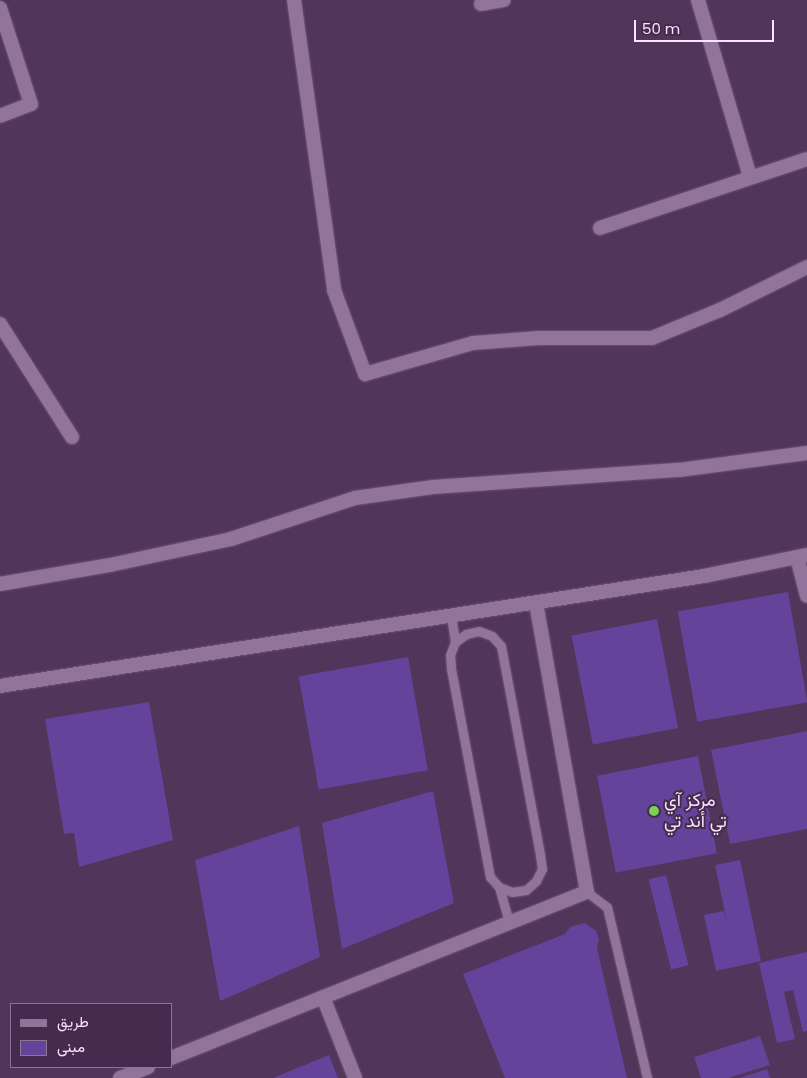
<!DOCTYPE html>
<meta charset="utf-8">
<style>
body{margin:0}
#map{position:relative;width:807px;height:1078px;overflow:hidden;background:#51355a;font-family:Poppins,Vazirmatn,sans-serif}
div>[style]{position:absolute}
.building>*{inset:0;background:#64439a;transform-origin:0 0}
.roads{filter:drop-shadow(0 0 1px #6c5473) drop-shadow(0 0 1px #6c5473)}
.service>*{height:9px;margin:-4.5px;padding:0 4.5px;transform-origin:4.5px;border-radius:4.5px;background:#92739b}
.minor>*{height:14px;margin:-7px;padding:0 7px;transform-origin:7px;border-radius:7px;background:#92739b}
.tertiary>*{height:14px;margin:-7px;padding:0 7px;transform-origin:7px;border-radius:7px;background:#92739b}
.dots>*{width:14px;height:14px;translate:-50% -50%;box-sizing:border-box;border:2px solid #462b4e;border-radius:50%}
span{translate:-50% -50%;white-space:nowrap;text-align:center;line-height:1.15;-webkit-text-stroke:4px #462b4e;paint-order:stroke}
.poi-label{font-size:18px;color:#f6e5fb}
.left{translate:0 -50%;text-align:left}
.legend{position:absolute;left:10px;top:1003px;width:162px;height:65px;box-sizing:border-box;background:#462b4e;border:1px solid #8c7593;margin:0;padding:6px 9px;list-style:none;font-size:15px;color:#f6e5fb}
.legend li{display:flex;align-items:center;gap:10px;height:25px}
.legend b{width:25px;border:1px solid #8c7593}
.scale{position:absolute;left:634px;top:20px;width:140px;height:22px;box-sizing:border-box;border:2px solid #f6e5fb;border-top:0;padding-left:6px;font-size:15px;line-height:18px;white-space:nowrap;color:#f6e5fb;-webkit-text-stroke:4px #462b4e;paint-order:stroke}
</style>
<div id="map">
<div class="building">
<i style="left:788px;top:592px;width:112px;height:112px;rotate:80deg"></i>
<i style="left:657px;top:619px;width:111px;height:87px;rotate:79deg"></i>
<i style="left:408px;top:657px;width:115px;height:111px;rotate:80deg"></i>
<i style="clip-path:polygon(149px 702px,173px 840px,79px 867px,74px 833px,64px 834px,45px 719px)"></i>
<i style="clip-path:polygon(807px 731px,807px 829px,730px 844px,711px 750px)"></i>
<i style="left:698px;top:756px;width:99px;height:103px;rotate:79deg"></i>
<i style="clip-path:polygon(433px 791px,454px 903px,342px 949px,322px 823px)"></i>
<i style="clip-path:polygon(299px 826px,320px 957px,220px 1001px,195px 860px)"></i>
<i style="clip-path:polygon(740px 860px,761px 961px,716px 971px,704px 915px,724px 911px,727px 922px,715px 865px)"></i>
<i style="left:666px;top:875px;width:93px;height:18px;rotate:76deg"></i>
<i style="clip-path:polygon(585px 923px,596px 931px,599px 939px,597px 948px,627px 1078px,505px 1078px,463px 974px,565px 934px,570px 927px)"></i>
<i style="clip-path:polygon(807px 952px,807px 1031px,803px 1032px,793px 990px,784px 992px,795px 1039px,777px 1043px,759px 963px)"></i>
<i style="clip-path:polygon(760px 1036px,770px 1065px,728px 1078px,701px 1078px,694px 1057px)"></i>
<i style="clip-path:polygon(329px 1055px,338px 1078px,273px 1078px)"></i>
<i style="clip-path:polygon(767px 1069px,770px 1078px,740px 1078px)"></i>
</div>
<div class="roads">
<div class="service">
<i style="left:451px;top:616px;width:26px;rotate:81deg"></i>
<i style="left:479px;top:631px;width:14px;rotate:21deg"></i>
<i style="left:492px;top:636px;width:13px;rotate:48deg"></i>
<i style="left:501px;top:646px;width:213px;rotate:79.4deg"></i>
<i style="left:540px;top:855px;width:14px;rotate:82deg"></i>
<i style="left:542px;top:869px;width:13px;rotate:117deg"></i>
<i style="left:536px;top:881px;width:13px;rotate:138deg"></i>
<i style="left:526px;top:890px;width:14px;rotate:172deg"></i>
<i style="left:512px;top:892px;width:14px;rotate:-159deg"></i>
<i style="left:499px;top:887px;width:13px;rotate:-132deg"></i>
<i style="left:490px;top:877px;width:213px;rotate:-100.6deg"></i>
<i style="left:451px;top:668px;width:13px;rotate:-94deg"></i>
<i style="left:450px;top:655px;width:14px;rotate:-69deg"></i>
<i style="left:455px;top:642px;width:14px;rotate:-36deg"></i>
<i style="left:466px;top:634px;width:13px;rotate:-13deg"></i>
<i style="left:499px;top:887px;width:37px;rotate:74deg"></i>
<i style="left:587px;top:892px;width:25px;rotate:37deg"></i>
<i style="left:607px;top:907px;width:176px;rotate:76.8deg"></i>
</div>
<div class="minor">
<i style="left:294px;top:0;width:293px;rotate:82.1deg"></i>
<i style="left:334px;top:290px;width:90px;rotate:69.7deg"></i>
<i style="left:365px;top:374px;width:112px;rotate:-16deg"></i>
<i style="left:473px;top:343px;width:66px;rotate:-4.3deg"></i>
<i style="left:539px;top:338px;width:113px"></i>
<i style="left:652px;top:338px;width:74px;rotate:-22.4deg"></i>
<i style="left:720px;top:310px;width:97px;rotate:-26.3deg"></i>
<i style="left:698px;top:0;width:184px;rotate:73.6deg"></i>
<i style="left:481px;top:4px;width:23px;rotate:-10deg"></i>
<i style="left:0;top:8px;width:101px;rotate:72.1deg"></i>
<i style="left:31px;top:104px;width:33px;rotate:159deg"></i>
<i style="left:600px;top:228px;width:218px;rotate:-18.4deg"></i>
<i style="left:0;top:324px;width:134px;rotate:57.5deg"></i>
<i style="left:0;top:584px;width:112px;rotate:-9.8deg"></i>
<i style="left:110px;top:565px;width:124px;rotate:-12.1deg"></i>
<i style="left:231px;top:539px;width:131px;rotate:-18.3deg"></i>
<i style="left:355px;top:498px;width:79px;rotate:-8deg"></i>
<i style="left:433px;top:487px;width:247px;rotate:-4deg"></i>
<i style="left:679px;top:470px;width:129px;rotate:-7.6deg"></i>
<i style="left:323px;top:997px;width:87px;rotate:68.4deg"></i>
<i style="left:171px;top:1058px;width:448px;rotate:-21.8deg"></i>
<i style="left:587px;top:892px;width:293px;rotate:-100deg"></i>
<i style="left:120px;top:1078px;width:30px;rotate:-21deg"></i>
</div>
<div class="tertiary">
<i style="left:797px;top:557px;width:40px;rotate:75.6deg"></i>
<i style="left:0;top:686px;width:713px;rotate:-8.88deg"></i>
<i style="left:704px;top:576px;width:105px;rotate:-11.5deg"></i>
</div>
</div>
<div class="dots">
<i style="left:654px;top:811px;background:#79d157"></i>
</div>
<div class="poi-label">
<span class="left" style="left:664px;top:811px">مركز آي<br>تي أند تي</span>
</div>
<ul class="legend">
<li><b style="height:6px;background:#92739b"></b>طريق</li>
<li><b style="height:14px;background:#64439a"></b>مبنى</li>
</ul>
<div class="scale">50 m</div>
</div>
